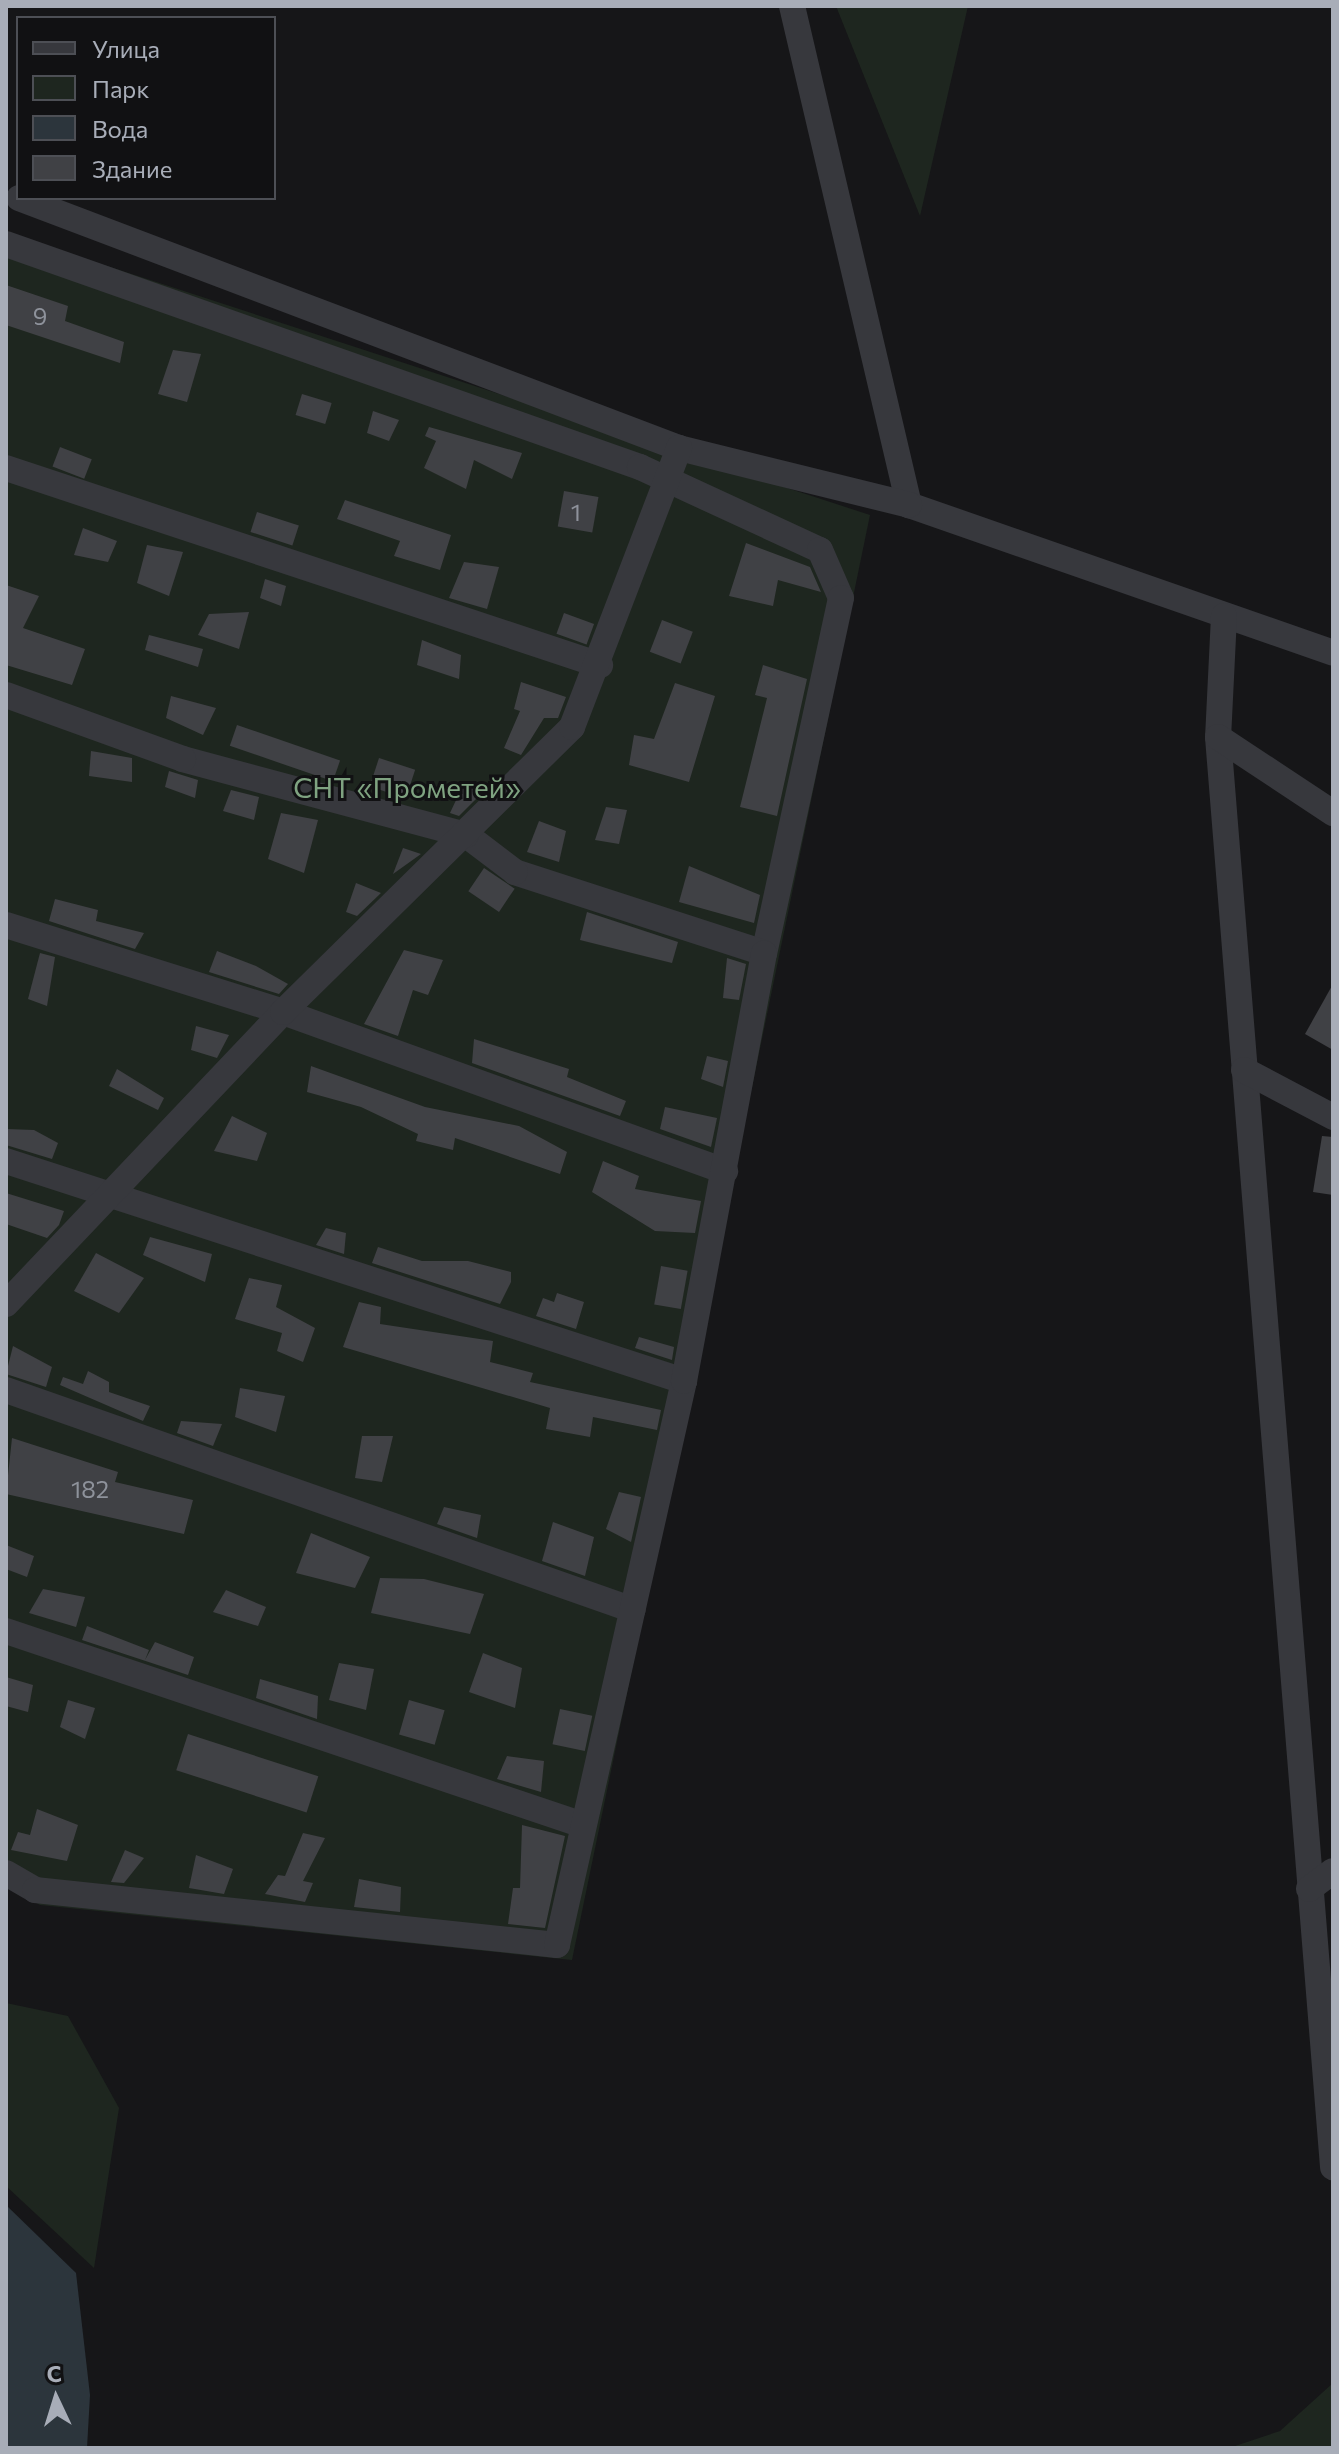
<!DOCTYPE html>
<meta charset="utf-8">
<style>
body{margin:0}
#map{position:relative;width:1339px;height:2454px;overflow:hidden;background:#161618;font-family:Commissioner,sans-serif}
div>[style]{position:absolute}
.green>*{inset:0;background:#1e261f}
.water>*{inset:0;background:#2c353c}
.building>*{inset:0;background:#404145;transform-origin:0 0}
.minor>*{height:26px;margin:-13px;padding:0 13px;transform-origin:13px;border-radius:13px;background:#37383d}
span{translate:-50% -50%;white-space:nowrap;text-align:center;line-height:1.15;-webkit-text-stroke:6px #111113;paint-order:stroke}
.number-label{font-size:24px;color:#8e929b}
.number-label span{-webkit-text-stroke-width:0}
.park-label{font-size:28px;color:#7fa381}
.frame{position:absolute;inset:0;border:8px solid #a8adb8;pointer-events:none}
.legend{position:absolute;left:16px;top:16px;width:260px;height:184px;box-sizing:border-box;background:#111113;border:2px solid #4d4f55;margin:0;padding:10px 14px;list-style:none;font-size:24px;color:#a8adb8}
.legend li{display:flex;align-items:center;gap:16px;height:40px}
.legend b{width:40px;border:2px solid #4d4f55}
.north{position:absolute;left:16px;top:2358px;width:80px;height:80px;-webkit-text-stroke:6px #111113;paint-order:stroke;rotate:356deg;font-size:22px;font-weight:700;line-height:32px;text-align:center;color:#a8adb8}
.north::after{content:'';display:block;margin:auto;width:28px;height:36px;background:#a8adb8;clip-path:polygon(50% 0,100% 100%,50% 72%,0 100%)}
</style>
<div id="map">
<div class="green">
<i style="clip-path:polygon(836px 6px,968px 6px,920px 216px)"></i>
<i style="clip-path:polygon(6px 233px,870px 515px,572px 1960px,40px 1905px,6px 1885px)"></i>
<i style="clip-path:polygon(6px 2003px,68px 2016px,119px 2108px,94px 2268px,6px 2186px)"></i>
<i style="clip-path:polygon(1333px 2383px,1333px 2448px,1229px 2448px,1280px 2431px)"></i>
</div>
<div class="water">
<i style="clip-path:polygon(6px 2205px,76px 2273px,90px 2395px,87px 2448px,6px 2448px)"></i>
</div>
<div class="building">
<i style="clip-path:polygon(6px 285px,68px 306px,65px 321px,124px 342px,120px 363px,6px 325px)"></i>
<i style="clip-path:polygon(173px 350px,201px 354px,187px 402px,158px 394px)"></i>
<i style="left:302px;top:394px;width:31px;height:22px;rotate:17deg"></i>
<i style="clip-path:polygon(373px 411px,399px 420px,389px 441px,367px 433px)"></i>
<i style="clip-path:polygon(429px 427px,522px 453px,512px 479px,474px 460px,466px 489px,424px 468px,436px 441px,425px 436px)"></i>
<i style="left:60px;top:447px;width:34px;height:21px;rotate:21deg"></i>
<i style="left:564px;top:491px;width:35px;height:36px;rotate:10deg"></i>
<i style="clip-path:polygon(345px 500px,451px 535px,440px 570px,394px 556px,400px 541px,337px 519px)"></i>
<i style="left:257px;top:512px;width:44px;height:21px;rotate:18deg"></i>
<i style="clip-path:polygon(83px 528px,117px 541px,108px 562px,74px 555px)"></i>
<i style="clip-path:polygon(746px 543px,810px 567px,821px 592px,778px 580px,773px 606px,729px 596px)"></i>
<i style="clip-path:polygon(147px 545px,183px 552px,169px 596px,137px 583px)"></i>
<i style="clip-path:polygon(464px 562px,499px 567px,487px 609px,449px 598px)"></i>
<i style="clip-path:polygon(265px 579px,286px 586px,281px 606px,260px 598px)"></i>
<i style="clip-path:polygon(6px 585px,39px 596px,23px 628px,85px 649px,72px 685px,6px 665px)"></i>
<i style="clip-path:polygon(249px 612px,239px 649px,198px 635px,209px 614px)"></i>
<i style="left:564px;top:613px;width:32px;height:22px;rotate:20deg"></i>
<i style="left:662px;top:620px;width:33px;height:34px;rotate:21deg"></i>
<i style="clip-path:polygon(149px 635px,203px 649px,198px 667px,145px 650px)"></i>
<i style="clip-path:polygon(422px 640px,461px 655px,459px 679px,417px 665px)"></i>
<i style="clip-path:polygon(763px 665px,807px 679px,777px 816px,740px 807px,767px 698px,755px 695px)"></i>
<i style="clip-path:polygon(521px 682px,566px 697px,558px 718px,544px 718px,521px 755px,504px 748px,520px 711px,514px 709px)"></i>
<i style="clip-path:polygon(675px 683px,715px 696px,689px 782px,629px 765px,634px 735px,654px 739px)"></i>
<i style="clip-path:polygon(171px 696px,216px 708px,203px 735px,166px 718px)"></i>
<i style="left:237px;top:725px;width:109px;height:22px;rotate:19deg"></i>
<i style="clip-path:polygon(91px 751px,132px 758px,132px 782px,89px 776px)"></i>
<i style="left:379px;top:758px;width:38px;height:30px;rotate:18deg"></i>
<i style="clip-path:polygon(169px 771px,198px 780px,195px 798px,165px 787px)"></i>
<i style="clip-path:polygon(464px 783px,486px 789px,459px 816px,450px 813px)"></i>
<i style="clip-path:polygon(231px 790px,259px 797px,254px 820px,223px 811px)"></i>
<i style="clip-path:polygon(606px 807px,627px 810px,619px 844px,595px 840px)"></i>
<i style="clip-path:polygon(281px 813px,318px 820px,304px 873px,268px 859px)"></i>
<i style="clip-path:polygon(539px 821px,566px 831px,559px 862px,527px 852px)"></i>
<i style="clip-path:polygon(403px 848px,421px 854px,393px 874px)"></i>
<i style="clip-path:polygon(689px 866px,760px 895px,754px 923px,679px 902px)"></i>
<i style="left:484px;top:868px;width:37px;height:28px;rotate:34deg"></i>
<i style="clip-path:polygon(356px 883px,381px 893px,357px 916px,346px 912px)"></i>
<i style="clip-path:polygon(55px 899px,98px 910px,96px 921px,144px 933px,135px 949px,49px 921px)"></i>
<i style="clip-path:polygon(587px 912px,678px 942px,672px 963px,580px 940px)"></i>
<i style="clip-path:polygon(404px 950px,443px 960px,428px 995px,413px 990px,398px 1036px,364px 1024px)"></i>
<i style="clip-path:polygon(217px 951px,256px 966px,288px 984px,279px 994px,209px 972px)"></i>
<i style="clip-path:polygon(40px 953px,55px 957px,47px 1006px,28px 999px)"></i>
<i style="clip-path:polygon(727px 958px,746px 964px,739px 1000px,723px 998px)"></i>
<i style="clip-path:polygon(1333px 984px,1333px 1050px,1305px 1034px)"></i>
<i style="clip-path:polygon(196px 1026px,229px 1035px,217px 1058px,191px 1050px)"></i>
<i style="clip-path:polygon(474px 1039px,569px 1069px,567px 1077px,626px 1101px,620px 1116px,472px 1063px)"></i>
<i style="clip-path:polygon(707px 1056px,728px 1061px,723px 1087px,701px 1079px)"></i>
<i style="clip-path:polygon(311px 1066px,425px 1107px,519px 1126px,567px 1152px,560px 1174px,455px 1138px,453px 1150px,416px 1141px,418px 1134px,361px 1107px,307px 1092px)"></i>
<i style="clip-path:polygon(117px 1069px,164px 1098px,158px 1110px,109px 1086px)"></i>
<i style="clip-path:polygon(665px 1107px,717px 1118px,711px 1147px,660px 1129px)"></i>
<i style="clip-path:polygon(232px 1116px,267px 1133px,257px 1161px,214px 1151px)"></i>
<i style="clip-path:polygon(6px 1129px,34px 1130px,58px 1143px,52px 1159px,6px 1145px)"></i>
<i style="clip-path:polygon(1322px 1136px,1333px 1137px,1333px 1195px,1313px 1192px)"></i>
<i style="clip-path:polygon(603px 1161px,639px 1176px,635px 1189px,701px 1201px,695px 1233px,655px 1231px,592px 1192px)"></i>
<i style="clip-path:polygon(6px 1193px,64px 1211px,59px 1225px,47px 1238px,6px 1224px)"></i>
<i style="clip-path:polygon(326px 1228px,346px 1233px,344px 1254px,316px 1245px)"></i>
<i style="clip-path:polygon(150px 1237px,212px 1254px,205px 1282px,143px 1255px)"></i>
<i style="clip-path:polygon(378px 1247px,422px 1261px,468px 1261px,511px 1272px,511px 1282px,500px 1304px,372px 1263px)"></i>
<i style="clip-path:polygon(96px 1253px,144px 1278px,119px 1313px,74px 1291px)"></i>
<i style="left:661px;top:1266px;width:27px;height:39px;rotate:10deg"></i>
<i style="clip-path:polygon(249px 1278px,282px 1285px,276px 1307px,315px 1328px,303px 1362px,277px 1351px,282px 1333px,235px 1319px)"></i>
<i style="clip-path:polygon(557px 1293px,584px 1302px,576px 1329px,536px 1316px,543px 1298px,554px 1302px)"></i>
<i style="clip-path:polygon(359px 1302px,381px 1307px,380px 1324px,493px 1341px,490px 1362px,533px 1373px,530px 1382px,661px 1410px,657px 1430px,593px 1417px,590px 1437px,546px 1429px,550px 1408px,343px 1347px)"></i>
<i style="clip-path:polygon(639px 1337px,674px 1347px,672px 1360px,635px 1348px)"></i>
<i style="clip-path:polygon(13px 1346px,52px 1367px,46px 1387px,6px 1374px)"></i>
<i style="clip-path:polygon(88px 1371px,109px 1382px,109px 1392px,150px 1406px,143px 1421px,60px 1385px,63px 1377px,83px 1384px)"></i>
<i style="clip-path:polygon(240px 1388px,285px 1396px,276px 1432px,235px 1417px)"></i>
<i style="clip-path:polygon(181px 1421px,222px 1424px,213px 1446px,177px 1433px)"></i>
<i style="clip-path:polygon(362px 1436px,393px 1436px,382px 1482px,355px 1478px)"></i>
<i style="clip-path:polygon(12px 1438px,118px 1472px,115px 1482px,193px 1500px,184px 1534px,6px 1494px)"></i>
<i style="clip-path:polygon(619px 1492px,641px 1497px,631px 1542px,606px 1529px)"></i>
<i style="clip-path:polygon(444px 1507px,481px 1515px,477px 1538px,437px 1524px)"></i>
<i style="clip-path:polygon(553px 1522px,594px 1537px,585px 1576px,542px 1561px)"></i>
<i style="clip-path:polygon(311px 1533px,370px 1557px,355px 1588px,296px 1573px)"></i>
<i style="clip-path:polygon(6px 1545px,34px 1556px,27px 1577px,6px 1569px)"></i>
<i style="clip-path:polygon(380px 1578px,424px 1579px,484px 1594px,470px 1634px,371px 1613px)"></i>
<i style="clip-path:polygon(43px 1589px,85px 1597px,76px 1627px,29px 1613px)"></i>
<i style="clip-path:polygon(226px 1590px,266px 1607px,258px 1626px,213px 1612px)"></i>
<i style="clip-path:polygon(87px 1626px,149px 1650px,145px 1660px,155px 1642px,194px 1657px,188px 1675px,82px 1640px)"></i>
<i style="clip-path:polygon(483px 1653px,522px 1668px,515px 1708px,469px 1692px)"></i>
<i style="clip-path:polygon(339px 1663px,374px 1669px,366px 1710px,329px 1700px)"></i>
<i style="clip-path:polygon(6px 1677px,33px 1685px,28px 1712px,6px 1706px)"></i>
<i style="clip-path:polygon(260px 1679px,318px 1696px,317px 1719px,256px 1698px)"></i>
<i style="clip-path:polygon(68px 1700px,95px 1708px,85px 1739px,60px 1727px)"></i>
<i style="left:409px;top:1700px;width:37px;height:36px;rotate:16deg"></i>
<i style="left:560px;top:1709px;width:33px;height:36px;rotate:12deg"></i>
<i style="left:188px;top:1734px;width:137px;height:38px;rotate:18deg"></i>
<i style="clip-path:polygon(507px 1756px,544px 1761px,541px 1792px,497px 1779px)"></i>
<i style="clip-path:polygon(37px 1809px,78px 1825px,67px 1861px,11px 1850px,18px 1832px,30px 1835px)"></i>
<i style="clip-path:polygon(522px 1825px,565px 1836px,545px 1928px,508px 1924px,513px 1888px,520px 1888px)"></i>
<i style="clip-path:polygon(303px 1833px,325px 1838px,303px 1881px,313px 1883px,305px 1902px,265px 1894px,278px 1875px,285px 1876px)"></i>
<i style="clip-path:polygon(125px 1850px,144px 1858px,124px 1883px,111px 1882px)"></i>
<i style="clip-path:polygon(196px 1855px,233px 1869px,224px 1894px,189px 1888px)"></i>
<i style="clip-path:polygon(359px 1879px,401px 1887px,400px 1912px,354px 1907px)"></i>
</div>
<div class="minor">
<i style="left:792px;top:6px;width:513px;rotate:76.8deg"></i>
<i style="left:909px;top:505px;width:449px;rotate:19.2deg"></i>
<i style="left:19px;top:198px;width:706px;rotate:20.75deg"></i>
<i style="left:679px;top:448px;width:237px;rotate:13.9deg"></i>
<i style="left:6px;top:244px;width:672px;rotate:19.38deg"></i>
<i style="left:640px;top:467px;width:198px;rotate:24.8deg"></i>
<i style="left:820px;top:550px;width:52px;rotate:66.4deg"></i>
<i style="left:841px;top:598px;width:363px;rotate:102.2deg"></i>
<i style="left:764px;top:953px;width:262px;rotate:-162deg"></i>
<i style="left:515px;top:872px;width:61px;rotate:-142.9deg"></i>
<i style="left:466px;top:835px;width:293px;rotate:-165deg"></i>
<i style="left:183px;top:759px;width:188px;rotate:-160.1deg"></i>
<i style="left:6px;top:468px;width:626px;rotate:18.35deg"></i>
<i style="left:1224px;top:616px;width:121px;rotate:92.8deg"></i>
<i style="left:1218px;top:737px;width:1435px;rotate:85.4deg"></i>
<i style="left:1218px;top:737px;width:138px;rotate:33.5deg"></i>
<i style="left:6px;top:925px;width:290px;rotate:17.4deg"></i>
<i style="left:283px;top:1012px;width:470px;rotate:19.8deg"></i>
<i style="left:1244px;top:1070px;width:101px;rotate:27.8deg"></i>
<i style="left:6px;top:1161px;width:713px;rotate:17.98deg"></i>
<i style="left:6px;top:1304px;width:402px;rotate:-46.5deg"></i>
<i style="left:283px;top:1012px;width:406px;rotate:-44.6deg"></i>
<i style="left:572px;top:727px;width:299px;rotate:-69deg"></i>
<i style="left:6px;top:1390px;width:664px;rotate:19.33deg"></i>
<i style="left:6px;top:1631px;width:606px;rotate:18.58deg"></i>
<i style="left:6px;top:1873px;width:34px;rotate:30deg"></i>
<i style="left:35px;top:1890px;width:525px;rotate:6.01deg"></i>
<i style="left:557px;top:1945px;width:578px;rotate:-77.31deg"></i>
<i style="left:684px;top:1381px;width:435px;rotate:-79.4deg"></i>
<i style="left:1309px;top:1889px;width:30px;rotate:-37deg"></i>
</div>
<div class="number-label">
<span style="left:40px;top:316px">9</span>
<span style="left:576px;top:512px">1</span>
<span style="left:90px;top:1489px">182</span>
</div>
<div class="park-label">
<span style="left:407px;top:787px">СНТ «Прометей»</span>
</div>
<div class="frame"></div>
<ul class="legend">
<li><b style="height:10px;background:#37383d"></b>Улица</li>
<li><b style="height:22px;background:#1e261f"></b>Парк</li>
<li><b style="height:22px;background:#2c353c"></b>Вода</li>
<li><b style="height:22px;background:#404145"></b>Здание</li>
</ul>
<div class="north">С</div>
</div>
